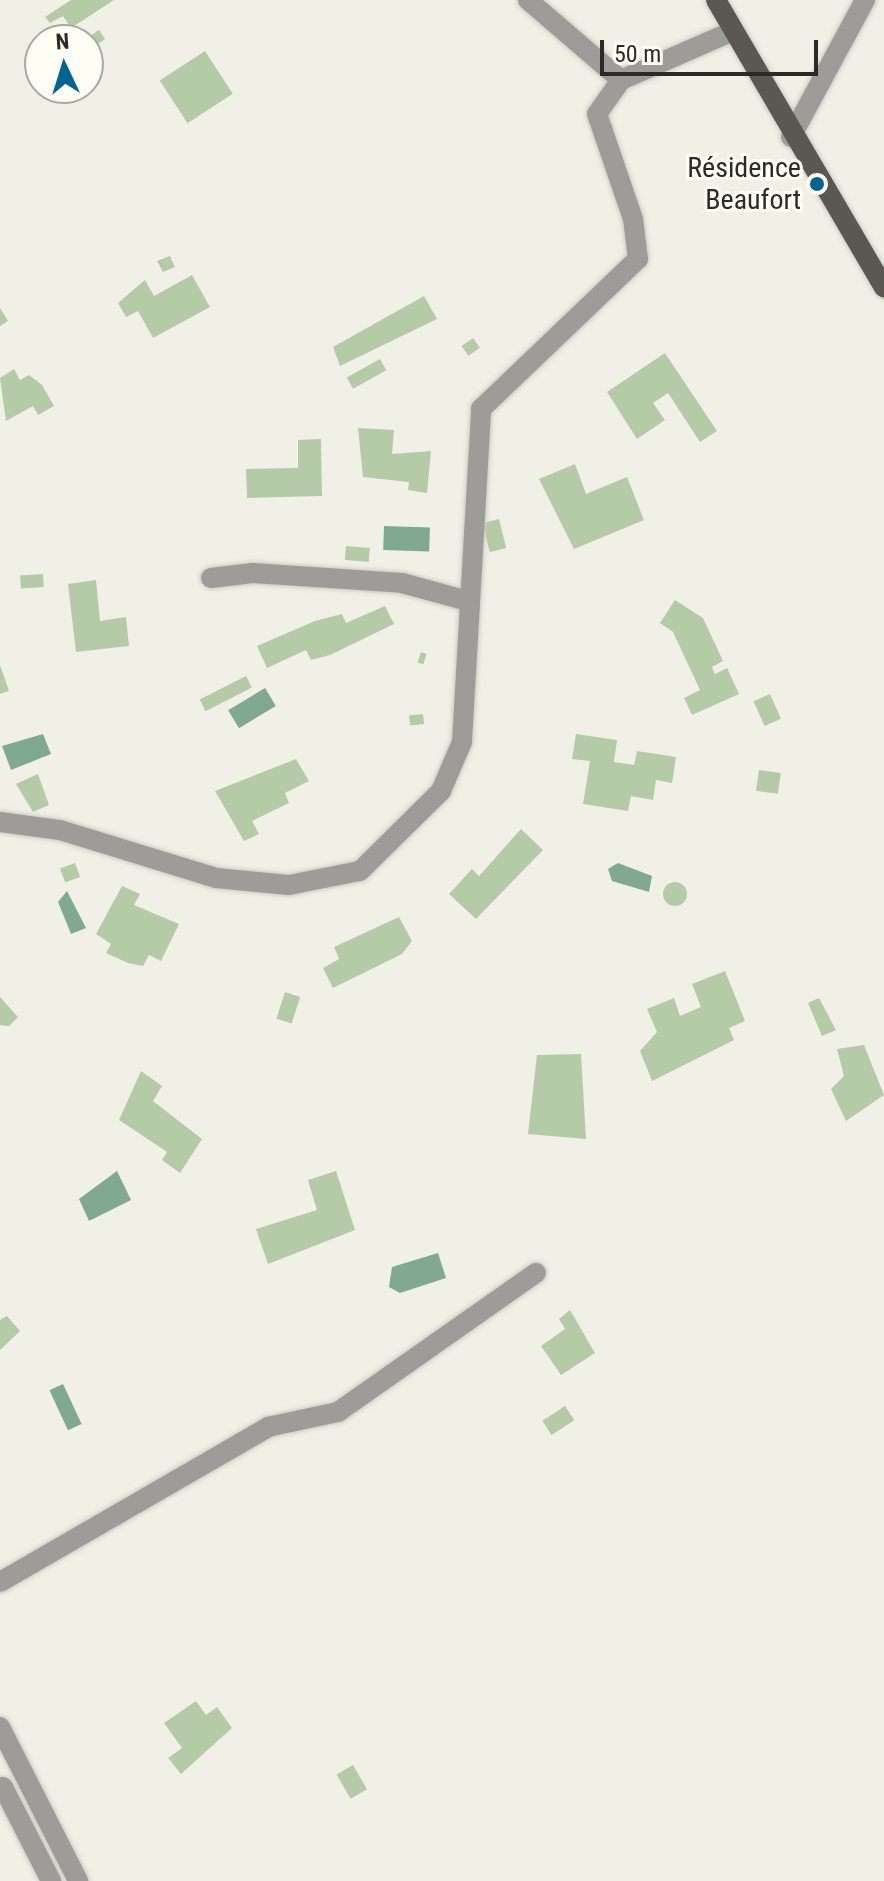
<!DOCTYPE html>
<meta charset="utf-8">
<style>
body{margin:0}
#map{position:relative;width:884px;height:1881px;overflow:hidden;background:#f1f0e7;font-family:"Roboto Condensed",sans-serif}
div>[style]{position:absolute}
.water>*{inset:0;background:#81a891;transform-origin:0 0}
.building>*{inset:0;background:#b5caa6;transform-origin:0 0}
.round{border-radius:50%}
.roads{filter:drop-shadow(0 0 2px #cdccc4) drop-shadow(0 0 2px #cdccc4)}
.minor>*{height:20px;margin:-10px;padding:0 10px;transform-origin:10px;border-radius:10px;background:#9e9c98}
.major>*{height:20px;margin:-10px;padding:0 10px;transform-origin:10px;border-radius:10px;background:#5b5751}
.dots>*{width:22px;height:22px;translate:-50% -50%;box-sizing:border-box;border:4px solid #fefef4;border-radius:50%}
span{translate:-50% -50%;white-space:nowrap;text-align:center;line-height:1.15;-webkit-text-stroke:6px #fefef4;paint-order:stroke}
.poi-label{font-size:28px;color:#2a2a26}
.right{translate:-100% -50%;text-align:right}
.north{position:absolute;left:24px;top:24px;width:80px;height:80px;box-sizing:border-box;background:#fefef4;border:2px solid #a9a9a2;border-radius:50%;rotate:356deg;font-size:22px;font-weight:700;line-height:32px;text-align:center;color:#2a2a26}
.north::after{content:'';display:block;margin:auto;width:28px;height:36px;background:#016392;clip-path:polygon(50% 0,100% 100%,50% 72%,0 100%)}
.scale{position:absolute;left:600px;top:40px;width:218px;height:36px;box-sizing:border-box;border:4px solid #2a2a26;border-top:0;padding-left:10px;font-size:24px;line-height:28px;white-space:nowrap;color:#2a2a26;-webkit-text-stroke:6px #fefef4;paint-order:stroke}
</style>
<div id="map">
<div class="water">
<i style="left:384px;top:526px;width:46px;height:24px;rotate:2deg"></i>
<i style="left:265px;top:688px;width:21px;height:43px;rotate:59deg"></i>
<i style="clip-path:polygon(43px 734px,51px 754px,11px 770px,2px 746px)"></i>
<i style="clip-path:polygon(618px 863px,652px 876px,649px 892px,612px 881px,608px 869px)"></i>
<i style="clip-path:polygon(67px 891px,86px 928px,71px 934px,58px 902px)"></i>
<i style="clip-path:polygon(117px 1171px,131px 1200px,89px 1221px,79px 1199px)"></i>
<i style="clip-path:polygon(438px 1253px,446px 1278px,400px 1293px,389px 1287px,392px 1267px)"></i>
<i style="left:63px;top:1384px;width:44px;height:15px;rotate:65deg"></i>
</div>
<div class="building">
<i style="clip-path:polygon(71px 0,114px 0,71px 28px,63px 16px,50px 23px,45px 17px)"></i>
<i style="left:99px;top:30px;width:11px;height:18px;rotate:56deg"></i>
<i style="left:205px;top:51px;width:51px;height:54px;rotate:57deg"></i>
<i style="clip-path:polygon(170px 256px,175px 267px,163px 272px,157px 261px)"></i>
<i style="clip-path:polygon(192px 275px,210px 307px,153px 338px,138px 311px,126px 317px,118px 303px,145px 280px,154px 296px)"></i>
<i style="clip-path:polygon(424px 296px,437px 319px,340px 366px,333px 347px)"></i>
<i style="clip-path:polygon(0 308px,8px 321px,0 326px)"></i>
<i style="left:473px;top:338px;width:12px;height:14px;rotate:55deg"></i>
<i style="clip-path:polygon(665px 353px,717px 431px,700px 442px,668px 393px,653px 403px,665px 420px,637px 439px,607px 392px)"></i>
<i style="left:380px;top:359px;width:13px;height:38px;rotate:61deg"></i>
<i style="clip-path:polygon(14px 369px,20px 380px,29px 375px,42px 385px,54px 406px,38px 415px,33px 406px,6px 421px,0 378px)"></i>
<i style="clip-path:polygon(358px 428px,394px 430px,392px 454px,431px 451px,427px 493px,408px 490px,409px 482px,363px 477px)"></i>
<i style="clip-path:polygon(321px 439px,322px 496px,247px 498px,246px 469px,298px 468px,298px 440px)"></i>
<i style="clip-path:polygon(575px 464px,586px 494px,627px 477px,644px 520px,574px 549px,539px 479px)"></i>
<i style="left:499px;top:519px;width:30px;height:17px;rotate:76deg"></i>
<i style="left:346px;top:546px;width:24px;height:14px;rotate:5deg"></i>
<i style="left:43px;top:574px;width:13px;height:23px;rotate:86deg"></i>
<i style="clip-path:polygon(96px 580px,100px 621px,126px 617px,129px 646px,76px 652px,68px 584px)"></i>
<i style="clip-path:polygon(675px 600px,703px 618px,723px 661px,712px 667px,715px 674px,727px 668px,739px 694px,692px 715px,684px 698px,700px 690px,673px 632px,660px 623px)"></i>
<i style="clip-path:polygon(385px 606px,394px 624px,330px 655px,311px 660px,306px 650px,267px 668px,257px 646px,315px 621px,342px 614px,346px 623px)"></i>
<i style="left:421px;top:652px;width:6px;height:11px;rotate:18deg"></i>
<i style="clip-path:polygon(0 665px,9px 691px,0 694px)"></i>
<i style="left:246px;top:676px;width:13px;height:52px;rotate:63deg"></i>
<i style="left:770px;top:694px;width:27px;height:18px;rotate:66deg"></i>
<i style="left:423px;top:714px;width:10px;height:14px;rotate:84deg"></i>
<i style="clip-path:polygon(576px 734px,617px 740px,614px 762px,634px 765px,637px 751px,676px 757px,672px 783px,656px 780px,653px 800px,631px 796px,628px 811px,583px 804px,590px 761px,572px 759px)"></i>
<i style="clip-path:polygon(296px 759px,309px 781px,285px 793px,289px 803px,252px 821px,259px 834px,244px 841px,215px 791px)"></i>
<i style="left:759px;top:770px;width:22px;height:21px;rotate:8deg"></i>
<i style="clip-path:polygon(38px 774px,49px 805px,33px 812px,16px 784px)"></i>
<i style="clip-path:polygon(521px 829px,543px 850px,476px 919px,449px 894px,472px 869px,479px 876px)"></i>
<i style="left:75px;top:863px;width:15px;height:16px;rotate:70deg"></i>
<i class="round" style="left:663px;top:882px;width:24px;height:24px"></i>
<i style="clip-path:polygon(122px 886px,140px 894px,134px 905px,179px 924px,161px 961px,149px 955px,143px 966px,128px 963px,106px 953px,111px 944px,96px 934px)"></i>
<i style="clip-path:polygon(399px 917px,412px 941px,402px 954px,333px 988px,323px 968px,339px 959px,334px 947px)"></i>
<i style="clip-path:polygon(725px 971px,745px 1021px,729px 1028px,734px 1040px,652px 1081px,640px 1051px,657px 1032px,647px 1009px,674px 998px,680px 1016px,701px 1007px,692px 984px)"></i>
<i style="left:285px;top:992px;width:16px;height:28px;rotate:18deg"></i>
<i style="clip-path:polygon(0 997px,18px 1017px,9px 1026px,0 1025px)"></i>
<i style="clip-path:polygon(819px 998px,836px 1030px,822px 1036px,808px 1003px)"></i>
<i style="clip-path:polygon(864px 1045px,884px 1095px,846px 1121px,831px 1089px,844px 1076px,837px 1049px)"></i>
<i style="clip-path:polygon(581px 1054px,586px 1139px,528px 1134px,537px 1055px)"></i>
<i style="clip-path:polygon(141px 1071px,162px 1086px,153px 1101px,202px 1139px,180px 1173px,162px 1160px,167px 1152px,119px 1120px)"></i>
<i style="clip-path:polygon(336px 1171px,355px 1230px,268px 1264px,256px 1229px,317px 1210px,308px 1180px)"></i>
<i style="clip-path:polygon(570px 1310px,595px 1353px,561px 1375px,541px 1346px,565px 1329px,559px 1319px)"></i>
<i style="clip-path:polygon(7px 1316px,20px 1331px,0 1350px,0 1320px)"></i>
<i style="left:565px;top:1406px;width:17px;height:27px;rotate:57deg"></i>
<i style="clip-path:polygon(196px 1701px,206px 1715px,217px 1707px,232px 1728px,181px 1774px,168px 1758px,182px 1748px,164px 1723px)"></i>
<i style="left:353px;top:1765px;width:28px;height:19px;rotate:60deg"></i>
</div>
<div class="roads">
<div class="minor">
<i style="left:528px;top:0;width:123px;rotate:40.7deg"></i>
<i style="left:621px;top:80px;width:122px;rotate:-23.6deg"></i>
<i style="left:791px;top:137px;width:156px;rotate:-61.6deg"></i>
<i style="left:211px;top:578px;width:42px;rotate:-6.8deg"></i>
<i style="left:253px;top:573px;width:149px;rotate:3.8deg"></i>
<i style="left:402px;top:583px;width:68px;rotate:15.3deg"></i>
<i style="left:0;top:822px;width:61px;rotate:7.6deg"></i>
<i style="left:60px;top:830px;width:163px;rotate:17.1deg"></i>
<i style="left:216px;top:878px;width:73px;rotate:5.5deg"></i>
<i style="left:289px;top:885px;width:72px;rotate:-11.2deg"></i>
<i style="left:360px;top:871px;width:114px;rotate:-44.6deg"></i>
<i style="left:441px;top:791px;width:53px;rotate:-66.8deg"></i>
<i style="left:462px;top:742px;width:334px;rotate:-86.7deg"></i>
<i style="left:481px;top:409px;width:217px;rotate:-43.7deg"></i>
<i style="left:638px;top:259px;width:40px;rotate:-97.1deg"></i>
<i style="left:633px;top:219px;width:111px;rotate:-108.9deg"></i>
<i style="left:597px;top:114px;width:42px;rotate:-54.8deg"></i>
<i style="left:0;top:1582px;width:310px;rotate:-30deg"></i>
<i style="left:268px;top:1427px;width:72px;rotate:-12.1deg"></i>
<i style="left:338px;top:1412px;width:242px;rotate:-35.1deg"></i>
<i style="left:0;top:1727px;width:173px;rotate:63.1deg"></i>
<i style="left:3px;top:1787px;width:106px;rotate:62.9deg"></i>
</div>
<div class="major">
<i style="left:716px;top:0;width:333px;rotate:59.7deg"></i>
</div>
</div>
<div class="dots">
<i style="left:817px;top:184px;background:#016392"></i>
</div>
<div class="poi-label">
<span class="right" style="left:801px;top:184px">Résidence<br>Beaufort</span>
</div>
<div class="north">N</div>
<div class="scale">50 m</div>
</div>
